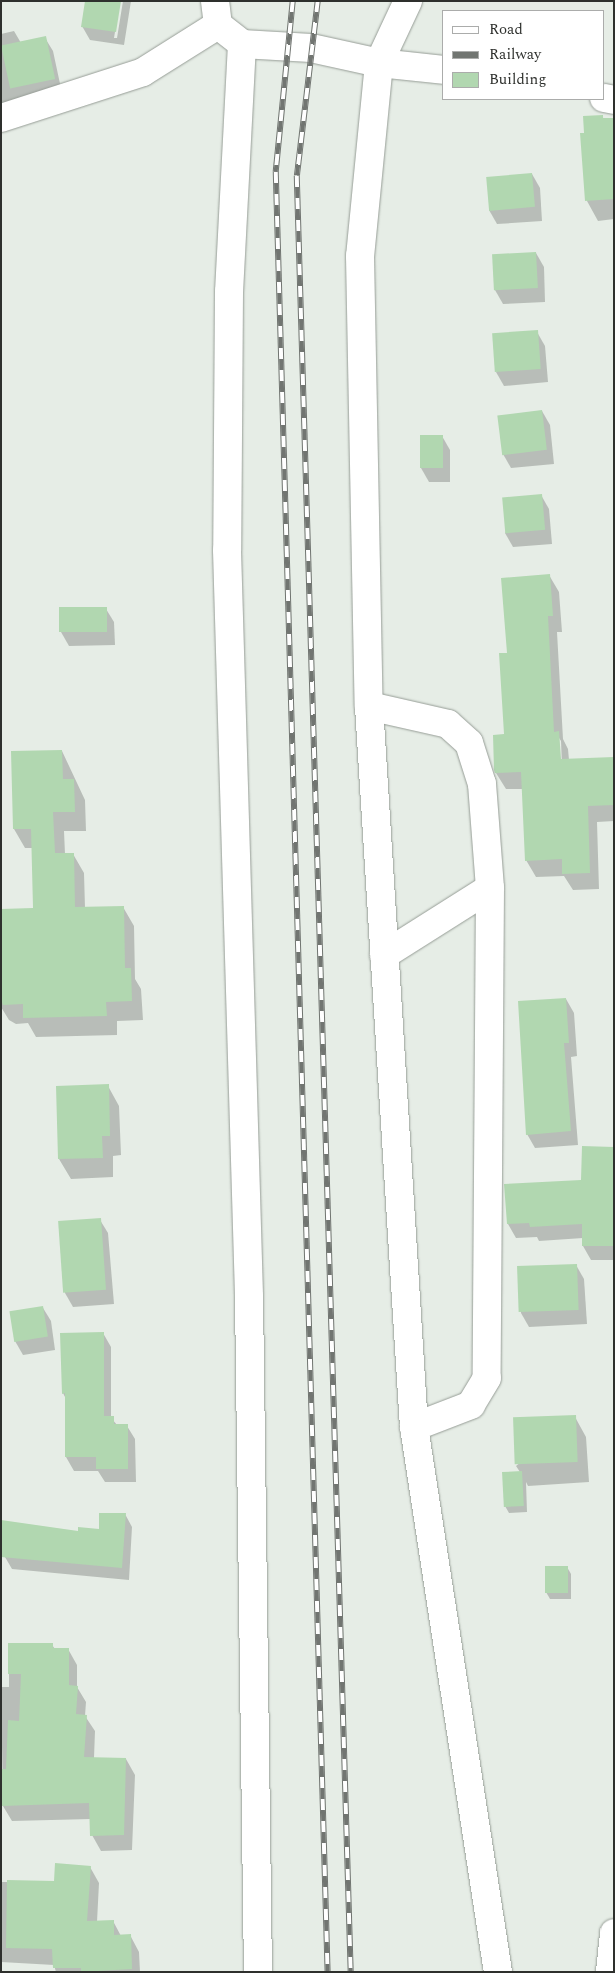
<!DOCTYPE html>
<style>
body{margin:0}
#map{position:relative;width:615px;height:1973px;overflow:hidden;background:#e6ede6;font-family:Spectral,serif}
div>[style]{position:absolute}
.shadow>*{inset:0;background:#0003}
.building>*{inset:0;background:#b1d7b0;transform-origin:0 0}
.roads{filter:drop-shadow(0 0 1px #969d96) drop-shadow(0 0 1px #969d96)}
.minor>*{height:28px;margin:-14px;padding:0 14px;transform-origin:14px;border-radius:14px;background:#fff}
.rail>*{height:5.5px;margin-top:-2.75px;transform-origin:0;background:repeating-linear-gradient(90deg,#fff 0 11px,#717571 0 22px);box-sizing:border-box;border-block:1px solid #717571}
span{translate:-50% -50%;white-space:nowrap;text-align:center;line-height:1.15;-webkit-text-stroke:5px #fff;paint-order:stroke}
.frame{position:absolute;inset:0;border:2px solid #2e302d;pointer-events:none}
.legend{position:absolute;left:442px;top:10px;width:162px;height:90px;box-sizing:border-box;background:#fff;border:1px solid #abacab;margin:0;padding:6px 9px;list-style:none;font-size:15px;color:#2e302d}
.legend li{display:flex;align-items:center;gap:10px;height:25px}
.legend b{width:25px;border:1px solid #abacab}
</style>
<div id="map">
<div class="shadow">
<i style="clip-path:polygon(120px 1px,114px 38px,117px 38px,123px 1px,131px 1px,124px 45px,90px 40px,82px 26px)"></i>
<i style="clip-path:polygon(14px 31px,21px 43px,45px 38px,53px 51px,62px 93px,1px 105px,1px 34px)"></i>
<i style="clip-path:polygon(602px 116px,604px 119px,614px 119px,614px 219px,598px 221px,587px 201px,586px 134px)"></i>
<i style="clip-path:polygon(532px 174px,540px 188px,542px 221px,497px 224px,489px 210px)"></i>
<i style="clip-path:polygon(536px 253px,544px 267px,545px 302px,503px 304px,495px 290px)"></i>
<i style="clip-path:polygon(537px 332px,545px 346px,548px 382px,504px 386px,496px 372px)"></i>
<i style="clip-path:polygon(542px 411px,550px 425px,554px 464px,511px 468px,503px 454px)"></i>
<i style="clip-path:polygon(442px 436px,450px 450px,450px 482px,429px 482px,421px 468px)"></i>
<i style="clip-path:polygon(541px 495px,549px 509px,552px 544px,513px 547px,505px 533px)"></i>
<i style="clip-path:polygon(evenodd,549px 575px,559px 592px,562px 632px,557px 632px,563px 739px,568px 749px,569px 760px,614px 758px,614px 821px,597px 822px,599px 889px,573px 890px,564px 876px,536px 877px,526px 860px,523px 789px,506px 789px,496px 773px,505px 735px,508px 654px,549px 575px,559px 738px,561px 741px,562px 766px,560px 766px,559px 738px)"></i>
<i style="clip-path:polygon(106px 609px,114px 622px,115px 645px,69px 646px,61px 632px)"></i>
<i style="clip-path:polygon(62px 751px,85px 800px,86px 831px,64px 831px,65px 854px,73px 854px,84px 873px,85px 908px,123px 907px,134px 926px,135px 979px,141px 989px,143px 1020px,117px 1021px,117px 1035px,36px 1037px,28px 1023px,16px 1024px,9px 1020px,1px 1007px,1px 910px,35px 909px,33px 848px,25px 848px,14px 829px)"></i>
<i style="clip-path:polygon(566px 999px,574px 1013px,577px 1056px,571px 1057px,578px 1145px,535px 1148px,527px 1134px)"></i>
<i style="clip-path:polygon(108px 1086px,119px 1106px,121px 1155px,113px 1156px,113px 1177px,71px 1179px,59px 1159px)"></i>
<i style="clip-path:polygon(614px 1148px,614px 1260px,591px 1260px,583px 1246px,583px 1238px,539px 1241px,537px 1237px,516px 1238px,508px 1224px,506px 1185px,582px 1181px)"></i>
<i style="clip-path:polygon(100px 1220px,108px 1233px,114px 1304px,73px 1307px,65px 1293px,59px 1223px)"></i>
<i style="clip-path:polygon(576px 1265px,584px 1279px,587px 1324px,529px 1327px,521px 1313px,518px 1268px)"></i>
<i style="clip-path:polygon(43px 1308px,51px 1321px,55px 1350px,23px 1355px,15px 1341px)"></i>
<i style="clip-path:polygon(103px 1333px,111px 1347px,111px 1418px,118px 1426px,127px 1426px,135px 1439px,136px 1482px,105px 1482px,98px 1471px,74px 1471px,66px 1457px,66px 1399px,63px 1393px)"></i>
<i style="clip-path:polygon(575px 1417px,586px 1437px,589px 1482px,528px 1486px,526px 1482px,527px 1512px,509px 1513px,505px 1506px,503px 1473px,520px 1472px,516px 1466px)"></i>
<i style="clip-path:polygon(125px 1514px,132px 1527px,129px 1580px,12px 1569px,5px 1557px,79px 1532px,100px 1530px)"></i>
<i style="clip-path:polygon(567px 1567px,571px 1574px,571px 1599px,550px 1599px,546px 1592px)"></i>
<i style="clip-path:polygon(52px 1645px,55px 1649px,68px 1649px,77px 1665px,77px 1687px,86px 1702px,85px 1716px,95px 1731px,94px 1758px,126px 1759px,135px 1775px,132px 1850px,101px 1851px,92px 1835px,91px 1819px,12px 1821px,3px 1806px,1px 1687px,9px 1687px,9px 1649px)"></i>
<i style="clip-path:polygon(90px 1867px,99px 1883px,97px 1922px,113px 1921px,121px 1936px,130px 1935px,139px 1952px,140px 1972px,56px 1972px,54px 1965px,1px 1962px,1px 1882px,55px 1882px)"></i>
</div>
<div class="building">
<i style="clip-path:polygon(85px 1px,121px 1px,116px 32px,81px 27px)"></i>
<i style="left:46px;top:36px;width:44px;height:46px;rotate:78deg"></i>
<i style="clip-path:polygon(603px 115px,603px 118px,614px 118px,614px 199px,585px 201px,580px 133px,584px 133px,583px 116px)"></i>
<i style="left:532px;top:173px;width:34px;height:46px;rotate:85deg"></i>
<i style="left:536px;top:252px;width:36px;height:44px;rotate:87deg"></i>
<i style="left:538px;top:330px;width:39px;height:46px;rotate:86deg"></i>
<i style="left:542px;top:410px;width:40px;height:45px;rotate:83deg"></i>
<i style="left:420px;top:435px;width:23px;height:33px"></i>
<i style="left:542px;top:494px;width:36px;height:40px;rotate:85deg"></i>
<i style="clip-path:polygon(550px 574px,553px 616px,548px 616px,554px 732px,559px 731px,561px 759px,614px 757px,614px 805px,588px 806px,590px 873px,562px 874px,562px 859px,525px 861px,521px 772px,495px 773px,494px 770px,493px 735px,504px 734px,499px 653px,507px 653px,501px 578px)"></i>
<i style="left:107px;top:607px;width:25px;height:48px;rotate:90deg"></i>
<i style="clip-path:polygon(62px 750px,63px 779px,74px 779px,75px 812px,53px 812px,55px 853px,74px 853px,75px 907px,124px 906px,125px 968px,131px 968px,132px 1001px,106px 1002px,107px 1016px,23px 1018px,23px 1004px,3px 1005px,1px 1000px,1px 909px,33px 908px,31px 829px,13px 829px,11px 751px)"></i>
<i style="clip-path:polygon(566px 998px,569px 1043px,564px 1043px,571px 1131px,526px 1135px,518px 1001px)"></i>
<i style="clip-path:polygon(109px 1084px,110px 1136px,102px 1136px,103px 1158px,58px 1159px,56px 1086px)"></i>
<i style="clip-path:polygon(582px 1146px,614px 1147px,614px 1246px,582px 1246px,582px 1224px,530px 1227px,529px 1223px,507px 1224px,504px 1184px,581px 1180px)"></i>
<i style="left:101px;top:1218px;width:72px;height:43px;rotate:86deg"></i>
<i style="left:577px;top:1264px;width:46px;height:60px;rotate:88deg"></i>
<i style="left:43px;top:1306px;width:31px;height:34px;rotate:81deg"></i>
<i style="clip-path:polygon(104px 1332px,104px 1416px,114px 1416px,114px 1424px,128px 1424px,128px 1469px,96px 1469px,96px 1457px,65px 1457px,65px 1393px,62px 1394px,60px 1333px)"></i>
<i style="left:576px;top:1415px;width:47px;height:63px;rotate:88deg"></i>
<i style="left:522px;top:1471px;width:35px;height:20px;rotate:87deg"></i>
<i style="clip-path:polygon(99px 1513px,126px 1513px,122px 1568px,1px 1557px,1px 1520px,78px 1531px,78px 1527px,99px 1529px)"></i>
<i style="left:545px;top:1566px;width:23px;height:27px"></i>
<i style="clip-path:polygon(8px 1643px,53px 1643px,53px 1648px,69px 1648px,69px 1685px,78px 1686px,76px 1714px,87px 1715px,84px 1757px,126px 1758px,124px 1835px,90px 1836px,89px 1803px,2px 1806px,1px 1769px,6px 1769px,8px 1720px,19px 1721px,21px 1674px,8px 1674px)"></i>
<i style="clip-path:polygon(55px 1863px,91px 1866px,87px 1921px,114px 1920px,114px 1935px,131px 1934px,132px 1969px,81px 1972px,81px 1968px,53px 1968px,52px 1949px,6px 1948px,7px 1880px,54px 1881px)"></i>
</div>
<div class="roads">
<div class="minor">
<i style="left:215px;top:1px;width:24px;rotate:83deg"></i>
<i style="left:218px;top:25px;width:31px;rotate:38deg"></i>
<i style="left:242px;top:44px;width:69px;rotate:3.3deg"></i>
<i style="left:311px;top:48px;width:70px;rotate:12.4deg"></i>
<i style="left:379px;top:63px;width:65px;rotate:6.1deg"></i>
<i style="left:408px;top:1px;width:68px;rotate:115.1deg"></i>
<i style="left:379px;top:63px;width:194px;rotate:95.6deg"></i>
<i style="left:360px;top:256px;width:450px;rotate:88.9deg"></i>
<i style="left:369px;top:706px;width:722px;rotate:86.43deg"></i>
<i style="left:414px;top:1427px;width:551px;rotate:81.24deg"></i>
<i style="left:242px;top:44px;width:248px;rotate:93deg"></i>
<i style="left:229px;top:292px;width:258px;rotate:90.4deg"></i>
<i style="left:227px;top:550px;width:747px;rotate:88.31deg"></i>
<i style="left:249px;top:1297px;width:675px;rotate:89.24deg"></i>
<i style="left:604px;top:98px;width:10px;rotate:11deg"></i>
<i style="left:1px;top:118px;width:149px;rotate:-17.9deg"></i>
<i style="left:143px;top:72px;width:89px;rotate:-32.1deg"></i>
<i style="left:369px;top:706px;width:81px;rotate:12.8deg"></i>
<i style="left:448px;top:724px;width:28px;rotate:42deg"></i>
<i style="left:469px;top:743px;width:43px;rotate:72.4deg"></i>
<i style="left:482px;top:784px;width:104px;rotate:85.6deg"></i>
<i style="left:490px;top:888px;width:490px;rotate:90.4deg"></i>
<i style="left:487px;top:1378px;width:31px;rotate:121deg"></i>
<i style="left:471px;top:1405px;width:61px;rotate:158.9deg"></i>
<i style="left:384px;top:955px;width:125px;rotate:-32.3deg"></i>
<i style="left:610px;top:1972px;width:39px;rotate:-84deg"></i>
</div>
</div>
<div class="rail">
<i style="left:293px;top:1px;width:172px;rotate:95.7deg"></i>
<i style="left:276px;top:172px;width:1801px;rotate:88.35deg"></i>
<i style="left:318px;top:1px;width:176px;rotate:96.8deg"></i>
<i style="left:297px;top:176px;width:1797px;rotate:88.28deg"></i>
</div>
<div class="frame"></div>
<ul class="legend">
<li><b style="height:6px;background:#fff"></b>Road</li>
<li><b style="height:6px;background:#717571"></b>Railway</li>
<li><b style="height:14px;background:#b1d7b0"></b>Building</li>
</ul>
</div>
